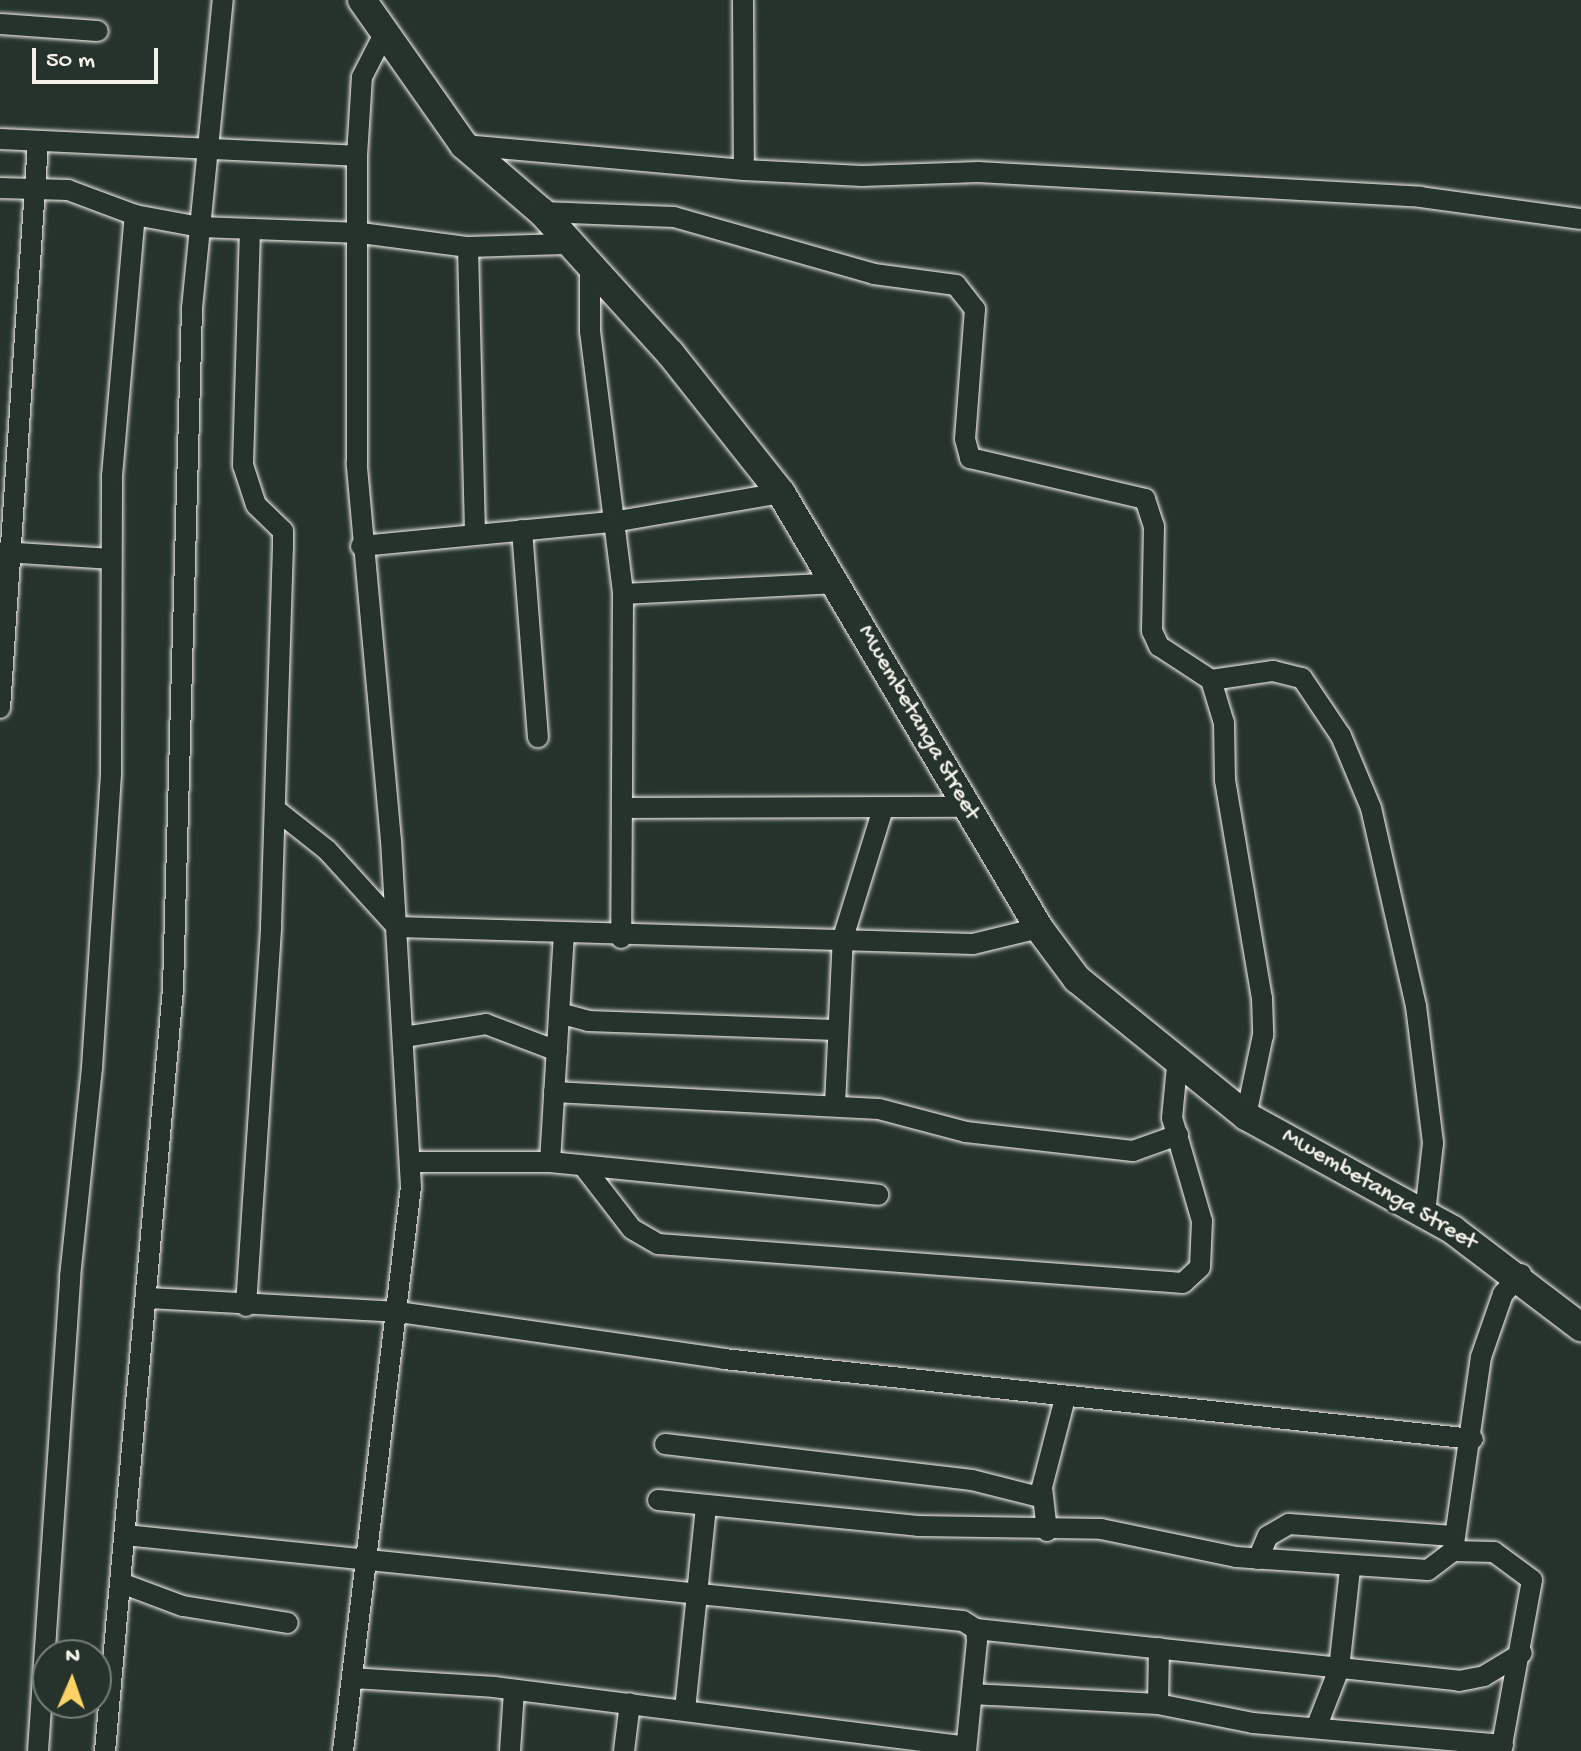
<!DOCTYPE html>
<style>
body{margin:0}
#map{position:relative;width:1581px;height:1751px;overflow:hidden;background:#26332d;font-family:"Gochi Hand",sans-serif}
div>[style]{position:absolute}
.roads{filter:drop-shadow(0 0 2px #f4f1e8) drop-shadow(0 0 2px #f4f1e8)}
.street>*{height:20px;margin:-10px;padding:0 10px;transform-origin:10px;border-radius:10px;background:#26332d}
.secondary>*{height:28px;margin:-14px;padding:0 14px;transform-origin:14px;border-radius:14px;background:#26332d}
span{translate:-50% -50%;white-space:nowrap;text-align:center;line-height:1.15;-webkit-text-stroke:6px #26332d;paint-order:stroke}
.street-label{font-size:24px;color:#f4f1e8}
.north{position:absolute;left:32px;top:1639px;width:80px;height:80px;box-sizing:border-box;background:#26332d;border:2px solid #787f78;border-radius:50%;rotate:2deg;font-size:22px;font-weight:700;line-height:32px;text-align:center;color:#f4f1e8}
.north::after{content:'';display:block;margin:auto;width:28px;height:36px;background:#ffd166;clip-path:polygon(50% 0,100% 100%,50% 72%,0 100%)}
.scale{position:absolute;left:32px;top:48px;width:126px;height:36px;box-sizing:border-box;border:4px solid #f4f1e8;border-top:0;padding-left:10px;font-size:24px;line-height:28px;white-space:nowrap;color:#f4f1e8;-webkit-text-stroke:6px #26332d;paint-order:stroke}
</style>
<div id="map">
<div class="roads">
<div class="street">
<i style="left:743px;top:0;width:170px;rotate:89.7deg"></i>
<i style="left:0;top:24px;width:98px;rotate:4.1deg"></i>
<i style="left:0;top:139px;width:357px;rotate:2.7deg"></i>
<i style="left:464px;top:145px;width:281px;rotate:5.1deg"></i>
<i style="left:744px;top:170px;width:118px;rotate:2.9deg"></i>
<i style="left:862px;top:176px;width:117px;rotate:-2deg"></i>
<i style="left:979px;top:172px;width:442px;rotate:3.2deg"></i>
<i style="left:1420px;top:197px;width:162px;rotate:7.8deg"></i>
<i style="left:0;top:188px;width:68px;rotate:1.7deg"></i>
<i style="left:68px;top:190px;width:72px;rotate:20.5deg"></i>
<i style="left:135px;top:215px;width:66px;rotate:10.5deg"></i>
<i style="left:200px;top:227px;width:161px;rotate:2.1deg"></i>
<i style="left:361px;top:233px;width:108px;rotate:7.5deg"></i>
<i style="left:468px;top:247px;width:97px;rotate:-1.8deg"></i>
<i style="left:542px;top:212px;width:132px;rotate:2.2deg"></i>
<i style="left:674px;top:217px;width:208px;rotate:15.9deg"></i>
<i style="left:874px;top:274px;width:83px;rotate:7.6deg"></i>
<i style="left:956px;top:285px;width:31px;rotate:52deg"></i>
<i style="left:975px;top:309px;width:130px;rotate:94.4deg"></i>
<i style="left:965px;top:439px;width:20px;rotate:75deg"></i>
<i style="left:970px;top:458px;width:180px;rotate:13.2deg"></i>
<i style="left:1145px;top:499px;width:28px;rotate:72deg"></i>
<i style="left:1154px;top:526px;width:105px;rotate:91.1deg"></i>
<i style="left:1152px;top:631px;width:17px;rotate:65deg"></i>
<i style="left:1159px;top:646px;width:62px;rotate:33.2deg"></i>
<i style="left:1211px;top:680px;width:45px;rotate:73.2deg"></i>
<i style="left:1224px;top:723px;width:57px;rotate:89deg"></i>
<i style="left:1225px;top:780px;width:221px;rotate:80.4deg"></i>
<i style="left:1262px;top:998px;width:37px;rotate:88deg"></i>
<i style="left:1263px;top:1035px;width:83px;rotate:101.9deg"></i>
<i style="left:468px;top:247px;width:287px;rotate:88.6deg"></i>
<i style="left:590px;top:270px;width:61px;rotate:90deg"></i>
<i style="left:590px;top:331px;width:265px;rotate:82.8deg"></i>
<i style="left:623px;top:594px;width:344px;rotate:90.3deg"></i>
<i style="left:522px;top:530px;width:208px;rotate:85.6deg"></i>
<i style="left:361px;top:546px;width:259px;rotate:-5.5deg"></i>
<i style="left:619px;top:521px;width:164px;rotate:-9.8deg"></i>
<i style="left:3px;top:552px;width:107px;rotate:3.7deg"></i>
<i style="left:623px;top:594px;width:215px;rotate:-2.9deg"></i>
<i style="left:1211px;top:680px;width:63px;rotate:-8.3deg"></i>
<i style="left:1273px;top:671px;width:30px;rotate:14deg"></i>
<i style="left:1302px;top:678px;width:70px;rotate:56.1deg"></i>
<i style="left:1341px;top:736px;width:78px;rotate:67.4deg"></i>
<i style="left:1371px;top:808px;width:203px;rotate:77.2deg"></i>
<i style="left:1416px;top:1006px;width:138px;rotate:82.9deg"></i>
<i style="left:1433px;top:1143px;width:70px;rotate:96.5deg"></i>
<i style="left:0;top:708px;width:565px;rotate:-86.15deg"></i>
<i style="left:626px;top:808px;width:339px;rotate:-0.2deg"></i>
<i style="left:275px;top:809px;width:66px;rotate:38.3deg"></i>
<i style="left:327px;top:850px;width:104px;rotate:47.7deg"></i>
<i style="left:397px;top:927px;width:576px;rotate:1.69deg"></i>
<i style="left:973px;top:944px;width:68px;rotate:-13.6deg"></i>
<i style="left:559px;top:1013px;width:30px;rotate:15deg"></i>
<i style="left:588px;top:1021px;width:247px;rotate:2.1deg"></i>
<i style="left:404px;top:1037px;width:83px;rotate:-9deg"></i>
<i style="left:486px;top:1024px;width:76px;rotate:20.8deg"></i>
<i style="left:554px;top:1092px;width:325px;rotate:3deg"></i>
<i style="left:879px;top:1109px;width:90px;rotate:14.8deg"></i>
<i style="left:966px;top:1132px;width:168px;rotate:6.5deg"></i>
<i style="left:1133px;top:1151px;width:48px;rotate:-19.6deg"></i>
<i style="left:835px;top:1105px;width:167px;rotate:-87.3deg"></i>
<i style="left:843px;top:938px;width:135px;rotate:-72.8deg"></i>
<i style="left:411px;top:1162px;width:139px"></i>
<i style="left:550px;top:1162px;width:330px;rotate:5.7deg"></i>
<i style="left:550px;top:1162px;width:227px;rotate:-86.5deg"></i>
<i style="left:584px;top:1167px;width:78px;rotate:52.3deg"></i>
<i style="left:632px;top:1229px;width:30px;rotate:30deg"></i>
<i style="left:658px;top:1244px;width:526px;rotate:4.25deg"></i>
<i style="left:1183px;top:1283px;width:23px;rotate:-43deg"></i>
<i style="left:1200px;top:1267px;width:46px;rotate:-87.5deg"></i>
<i style="left:1202px;top:1221px;width:107px;rotate:-106.2deg"></i>
<i style="left:1172px;top:1118px;width:52px;rotate:-84.5deg"></i>
<i style="left:150px;top:1298px;width:249px;rotate:3.2deg"></i>
<i style="left:399px;top:1312px;width:328px;rotate:8.2deg"></i>
<i style="left:724px;top:1359px;width:753px;rotate:6.1deg"></i>
<i style="left:246px;top:1306px;width:380px;rotate:-86.2deg"></i>
<i style="left:271px;top:927px;width:380px;rotate:-88.2deg"></i>
<i style="left:283px;top:547px;width:16px;rotate:-90deg"></i>
<i style="left:283px;top:531px;width:37px;rotate:-136deg"></i>
<i style="left:256px;top:505px;width:42px;rotate:-108deg"></i>
<i style="left:243px;top:465px;width:233px;rotate:-88.3deg"></i>
<i style="left:665px;top:1444px;width:309px;rotate:6.7deg"></i>
<i style="left:972px;top:1480px;width:73px;rotate:14.2deg"></i>
<i style="left:658px;top:1500px;width:261px;rotate:5.7deg"></i>
<i style="left:918px;top:1526px;width:183px;rotate:0.9deg"></i>
<i style="left:1101px;top:1529px;width:138px;rotate:11.7deg"></i>
<i style="left:1236px;top:1557px;width:192px;rotate:3.9deg"></i>
<i style="left:1428px;top:1570px;width:31px;rotate:-37deg"></i>
<i style="left:1453px;top:1551px;width:196px;rotate:-81.8deg"></i>
<i style="left:1481px;top:1357px;width:67px;rotate:-70.8deg"></i>
<i style="left:1503px;top:1294px;width:27px;rotate:-48deg"></i>
<i style="left:1047px;top:1531px;width:44px;rotate:-96.5deg"></i>
<i style="left:1042px;top:1487px;width:92px;rotate:-75.5deg"></i>
<i style="left:125px;top:1535px;width:842px;rotate:5.86deg"></i>
<i style="left:963px;top:1621px;width:15px;rotate:32deg"></i>
<i style="left:976px;top:1629px;width:12px;rotate:85deg"></i>
<i style="left:977px;top:1641px;width:111px;rotate:95.7deg"></i>
<i style="left:1453px;top:1551px;width:41px;rotate:1.4deg"></i>
<i style="left:1494px;top:1552px;width:47px;rotate:36.4deg"></i>
<i style="left:1532px;top:1580px;width:174px;rotate:100.3deg"></i>
<i style="left:1258px;top:1559px;width:25px;rotate:-67deg"></i>
<i style="left:1268px;top:1536px;width:24px;rotate:-30deg"></i>
<i style="left:1289px;top:1524px;width:165px;rotate:4.2deg"></i>
<i style="left:121px;top:1583px;width:66px;rotate:20.4deg"></i>
<i style="left:183px;top:1606px;width:106px;rotate:9.2deg"></i>
<i style="left:976px;top:1629px;width:486px;rotate:6.1deg"></i>
<i style="left:1459px;top:1681px;width:25px;rotate:-11deg"></i>
<i style="left:1484px;top:1676px;width:44px;rotate:-31.2deg"></i>
<i style="left:352px;top:1678px;width:142px;rotate:3.6deg"></i>
<i style="left:494px;top:1687px;width:476px;rotate:7.2deg"></i>
<i style="left:972px;top:1694px;width:186px;rotate:3.1deg"></i>
<i style="left:1158px;top:1704px;width:97px;rotate:11.3deg"></i>
<i style="left:1253px;top:1723px;width:251px;rotate:5deg"></i>
<i style="left:1158px;top:1704px;width:56px;rotate:-89deg"></i>
<i style="left:685px;top:1710px;width:205px;rotate:-84.1deg"></i>
<i style="left:1318px;top:1723px;width:58px;rotate:-68.7deg"></i>
<i style="left:1339px;top:1669px;width:101px;rotate:-83.7deg"></i>
<i style="left:38px;top:1751px;width:475px;rotate:-86.1deg"></i>
<i style="left:70px;top:1277px;width:210px;rotate:-84deg"></i>
<i style="left:92px;top:1068px;width:296px;rotate:-86.3deg"></i>
<i style="left:111px;top:773px;width:297px;rotate:-89.8deg"></i>
<i style="left:112px;top:476px;width:262px;rotate:-85deg"></i>
<i style="left:105px;top:1751px;width:765px;rotate:-84.9deg"></i>
<i style="left:173px;top:989px;width:681px;rotate:-88.4deg"></i>
<i style="left:192px;top:308px;width:310px;rotate:-84.3deg"></i>
<i style="left:343px;top:1751px;width:568px;rotate:-83.13deg"></i>
<i style="left:411px;top:1187px;width:347px;rotate:-93.3deg"></i>
<i style="left:391px;top:841px;width:379px;rotate:-95.2deg"></i>
<i style="left:357px;top:464px;width:308px;rotate:-90deg"></i>
<i style="left:357px;top:156px;width:79px;rotate:-86.4deg"></i>
<i style="left:362px;top:77px;width:48px;rotate:-62.9deg"></i>
<i style="left:510px;top:1751px;width:61px;rotate:-86.2deg"></i>
<i style="left:624px;top:1751px;width:48px;rotate:-82.9deg"></i>
</div>
<div class="secondary">
<i style="left:362px;top:0;width:177px;rotate:54.9deg"></i>
<i style="left:464px;top:145px;width:103px;rotate:40.7deg"></i>
<i style="left:542px;top:212px;width:190px;rotate:47.8deg"></i>
<i style="left:670px;top:353px;width:179px;rotate:51.6deg"></i>
<i style="left:781px;top:493px;width:506px;rotate:59.33deg"></i>
<i style="left:1039px;top:928px;width:64px;rotate:53.3deg"></i>
<i style="left:1077px;top:979px;width:218px;rotate:39deg"></i>
<i style="left:1246px;top:1116px;width:236px;rotate:28.8deg"></i>
<i style="left:1453px;top:1230px;width:161px;rotate:37.2deg"></i>
</div>
</div>
<div class="street-label">
<span style="left:918px;top:723px;rotate:60deg">Mwembetanga Street</span>
<span style="left:1379px;top:1190px;rotate:30deg">Mwembetanga Street</span>
</div>
<div class="north">N</div>
<div class="scale">50 m</div>
</div>
